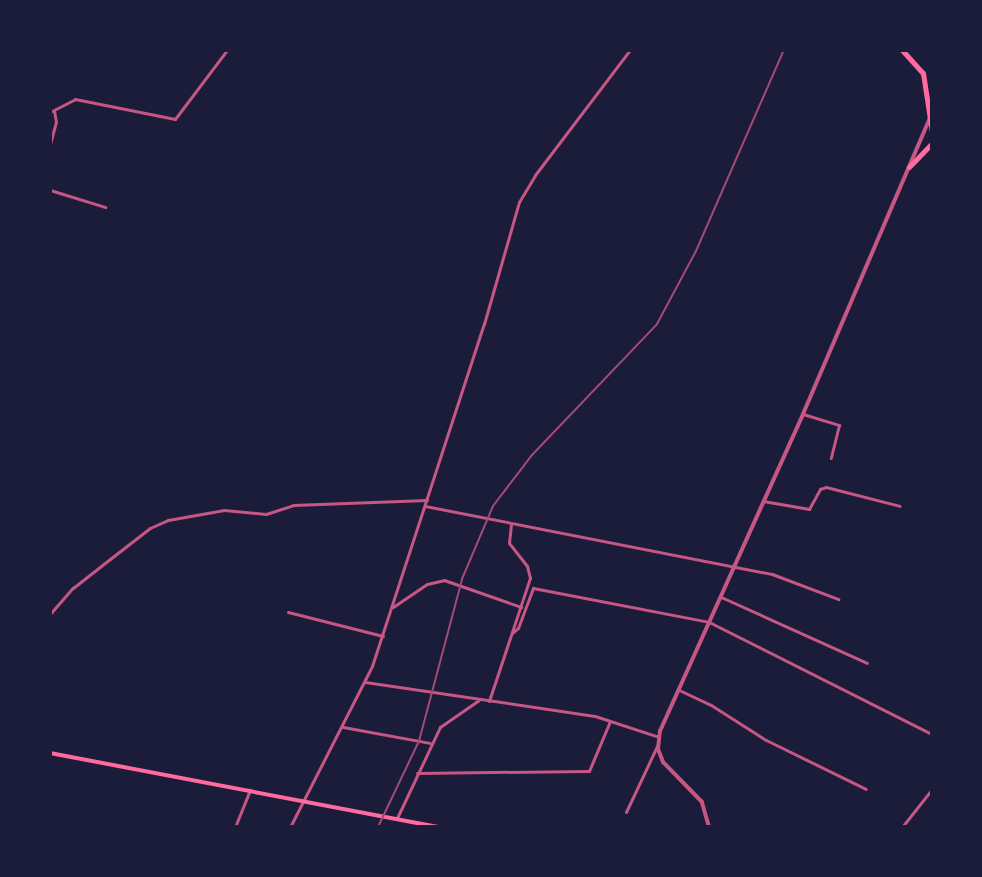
<!DOCTYPE html>
<style>
body{margin:0}
#map{position:relative;width:982px;height:877px;overflow:hidden;background:#1b1b3a;font-family:"Titillium Web",sans-serif}
div>[style]{position:absolute}
.minor>*{height:3px;margin:-1.5px;padding:0 1.5px;transform-origin:1.5px;border-radius:1.5px;background:#c65784}
.tertiary>*{height:4px;margin:-2px;padding:0 2px;transform-origin:2px;border-radius:2px;background:#c65784}
.secondary>*{height:4px;margin:-2px;padding:0 2px;transform-origin:2px;border-radius:2px;background:#ff6b9d}
.trunk>*{height:5px;margin:-2.5px;padding:0 2.5px;transform-origin:2.5px;border-radius:2.5px;background:#ff6b9d}
.rail>*{height:2px;margin:-1px;padding:0 1px;transform-origin:1px;border-radius:1px;background:#a44b75}
span{translate:-50% -50%;white-space:nowrap;text-align:center;line-height:1.15;-webkit-text-stroke:7px #1b1b3a;paint-order:stroke}
.frame{position:absolute;inset:0;border:52px solid #1b1b3a;pointer-events:none}
</style>
<div id="map">
<div class="minor">
<i style="left:50px;top:112px;width:28px;rotate:-27deg"></i>
<i style="left:75px;top:99px;width:102px;rotate:11.3deg"></i>
<i style="left:175px;top:119px;width:86px;rotate:-53deg"></i>
<i style="left:50px;top:144px;width:23px;rotate:-75deg"></i>
<i style="left:56px;top:122px;width:11px;rotate:-100deg"></i>
<i style="left:50px;top:190px;width:58px;rotate:17.2deg"></i>
<i style="left:803px;top:414px;width:38px;rotate:17deg"></i>
<i style="left:839px;top:425px;width:34px;rotate:104deg"></i>
<i style="left:763px;top:501px;width:47px;rotate:9.9deg"></i>
<i style="left:809px;top:509px;width:23px;rotate:-61deg"></i>
<i style="left:820px;top:489px;width:6px;rotate:-18deg"></i>
<i style="left:826px;top:487px;width:76px;rotate:14.4deg"></i>
<i style="left:425px;top:506px;width:354px;rotate:11.1deg"></i>
<i style="left:772px;top:574px;width:71px;rotate:20.7deg"></i>
<i style="left:721px;top:597px;width:160px;rotate:24.3deg"></i>
<i style="left:393px;top:607px;width:41px;rotate:-34.1deg"></i>
<i style="left:427px;top:584px;width:17px;rotate:-13deg"></i>
<i style="left:444px;top:580px;width:82px;rotate:19.3deg"></i>
<i style="left:288px;top:612px;width:98px;rotate:14.2deg"></i>
<i style="left:50px;top:614px;width:35px;rotate:-49deg"></i>
<i style="left:73px;top:588px;width:47px;rotate:-38.1deg"></i>
<i style="left:110px;top:559px;width:51px;rotate:-37.8deg"></i>
<i style="left:150px;top:528px;width:20px;rotate:-24deg"></i>
<i style="left:168px;top:520px;width:57px;rotate:-10.1deg"></i>
<i style="left:224px;top:510px;width:42px;rotate:5.4deg"></i>
<i style="left:266px;top:514px;width:28px;rotate:-18deg"></i>
<i style="left:293px;top:505px;width:134px;rotate:-2.1deg"></i>
<i style="left:512px;top:633px;width:8px;rotate:-40deg"></i>
<i style="left:518px;top:628px;width:43px;rotate:-69.4deg"></i>
<i style="left:533px;top:588px;width:179px;rotate:10.9deg"></i>
<i style="left:709px;top:622px;width:250px;rotate:26.7deg"></i>
<i style="left:365px;top:682px;width:232px;rotate:8.4deg"></i>
<i style="left:595px;top:716px;width:67px;rotate:18.2deg"></i>
<i style="left:679px;top:690px;width:35px;rotate:25deg"></i>
<i style="left:711px;top:705px;width:65px;rotate:32.5deg"></i>
<i style="left:766px;top:740px;width:111px;rotate:26.1deg"></i>
<i style="left:489px;top:701px;width:130px;rotate:-71.6deg"></i>
<i style="left:530px;top:578px;width:12px;rotate:-104deg"></i>
<i style="left:527px;top:566px;width:29px;rotate:-128deg"></i>
<i style="left:509px;top:543px;width:19px;rotate:-84deg"></i>
<i style="left:343px;top:727px;width:88px;rotate:10.4deg"></i>
<i style="left:417px;top:773px;width:172px;rotate:-0.7deg"></i>
<i style="left:589px;top:771px;width:54px;rotate:-67.2deg"></i>
<i style="left:626px;top:812px;width:73px;rotate:-64.8deg"></i>
<i style="left:397px;top:818px;width:101px;rotate:-64.7deg"></i>
<i style="left:440px;top:727px;width:47px;rotate:-34.7deg"></i>
<i style="left:235px;top:827px;width:40px;rotate:-68deg"></i>
<i style="left:290px;top:827px;width:181px;rotate:-63deg"></i>
<i style="left:372px;top:666px;width:360px;rotate:-71.9deg"></i>
<i style="left:484px;top:324px;width:127px;rotate:-74deg"></i>
<i style="left:519px;top:202px;width:31px;rotate:-59deg"></i>
<i style="left:535px;top:175px;width:157px;rotate:-52.8deg"></i>
<i style="left:902px;top:827px;width:48px;rotate:-51.7deg"></i>
</div>
<div class="tertiary">
<i style="left:709px;top:827px;width:26px;rotate:-106deg"></i>
<i style="left:702px;top:802px;width:56px;rotate:-134.3deg"></i>
<i style="left:663px;top:762px;width:14px;rotate:-111deg"></i>
<i style="left:658px;top:749px;width:18px;rotate:-84deg"></i>
<i style="left:660px;top:731px;width:348px;rotate:-65.7deg"></i>
<i style="left:803px;top:414px;width:327px;rotate:-66.8deg"></i>
</div>
<div class="secondary">
<i style="left:50px;top:753px;width:395px;rotate:10.8deg"></i>
</div>
<div class="trunk">
<i style="left:902px;top:50px;width:31px;rotate:48deg"></i>
<i style="left:923px;top:73px;width:60px;rotate:81.3deg"></i>
<i style="left:909px;top:167px;width:33px;rotate:-46deg"></i>
</div>
<div class="rail">
<i style="left:378px;top:827px;width:95px;rotate:-64.5deg"></i>
<i style="left:419px;top:741px;width:168px;rotate:-75.1deg"></i>
<i style="left:462px;top:579px;width:79px;rotate:-67deg"></i>
<i style="left:493px;top:506px;width:64px;rotate:-52.6deg"></i>
<i style="left:532px;top:455px;width:181px;rotate:-46.3deg"></i>
<i style="left:657px;top:324px;width:83px;rotate:-61.9deg"></i>
<i style="left:696px;top:251px;width:219px;rotate:-66.4deg"></i>
</div>
<div class="frame"></div>
</div>
